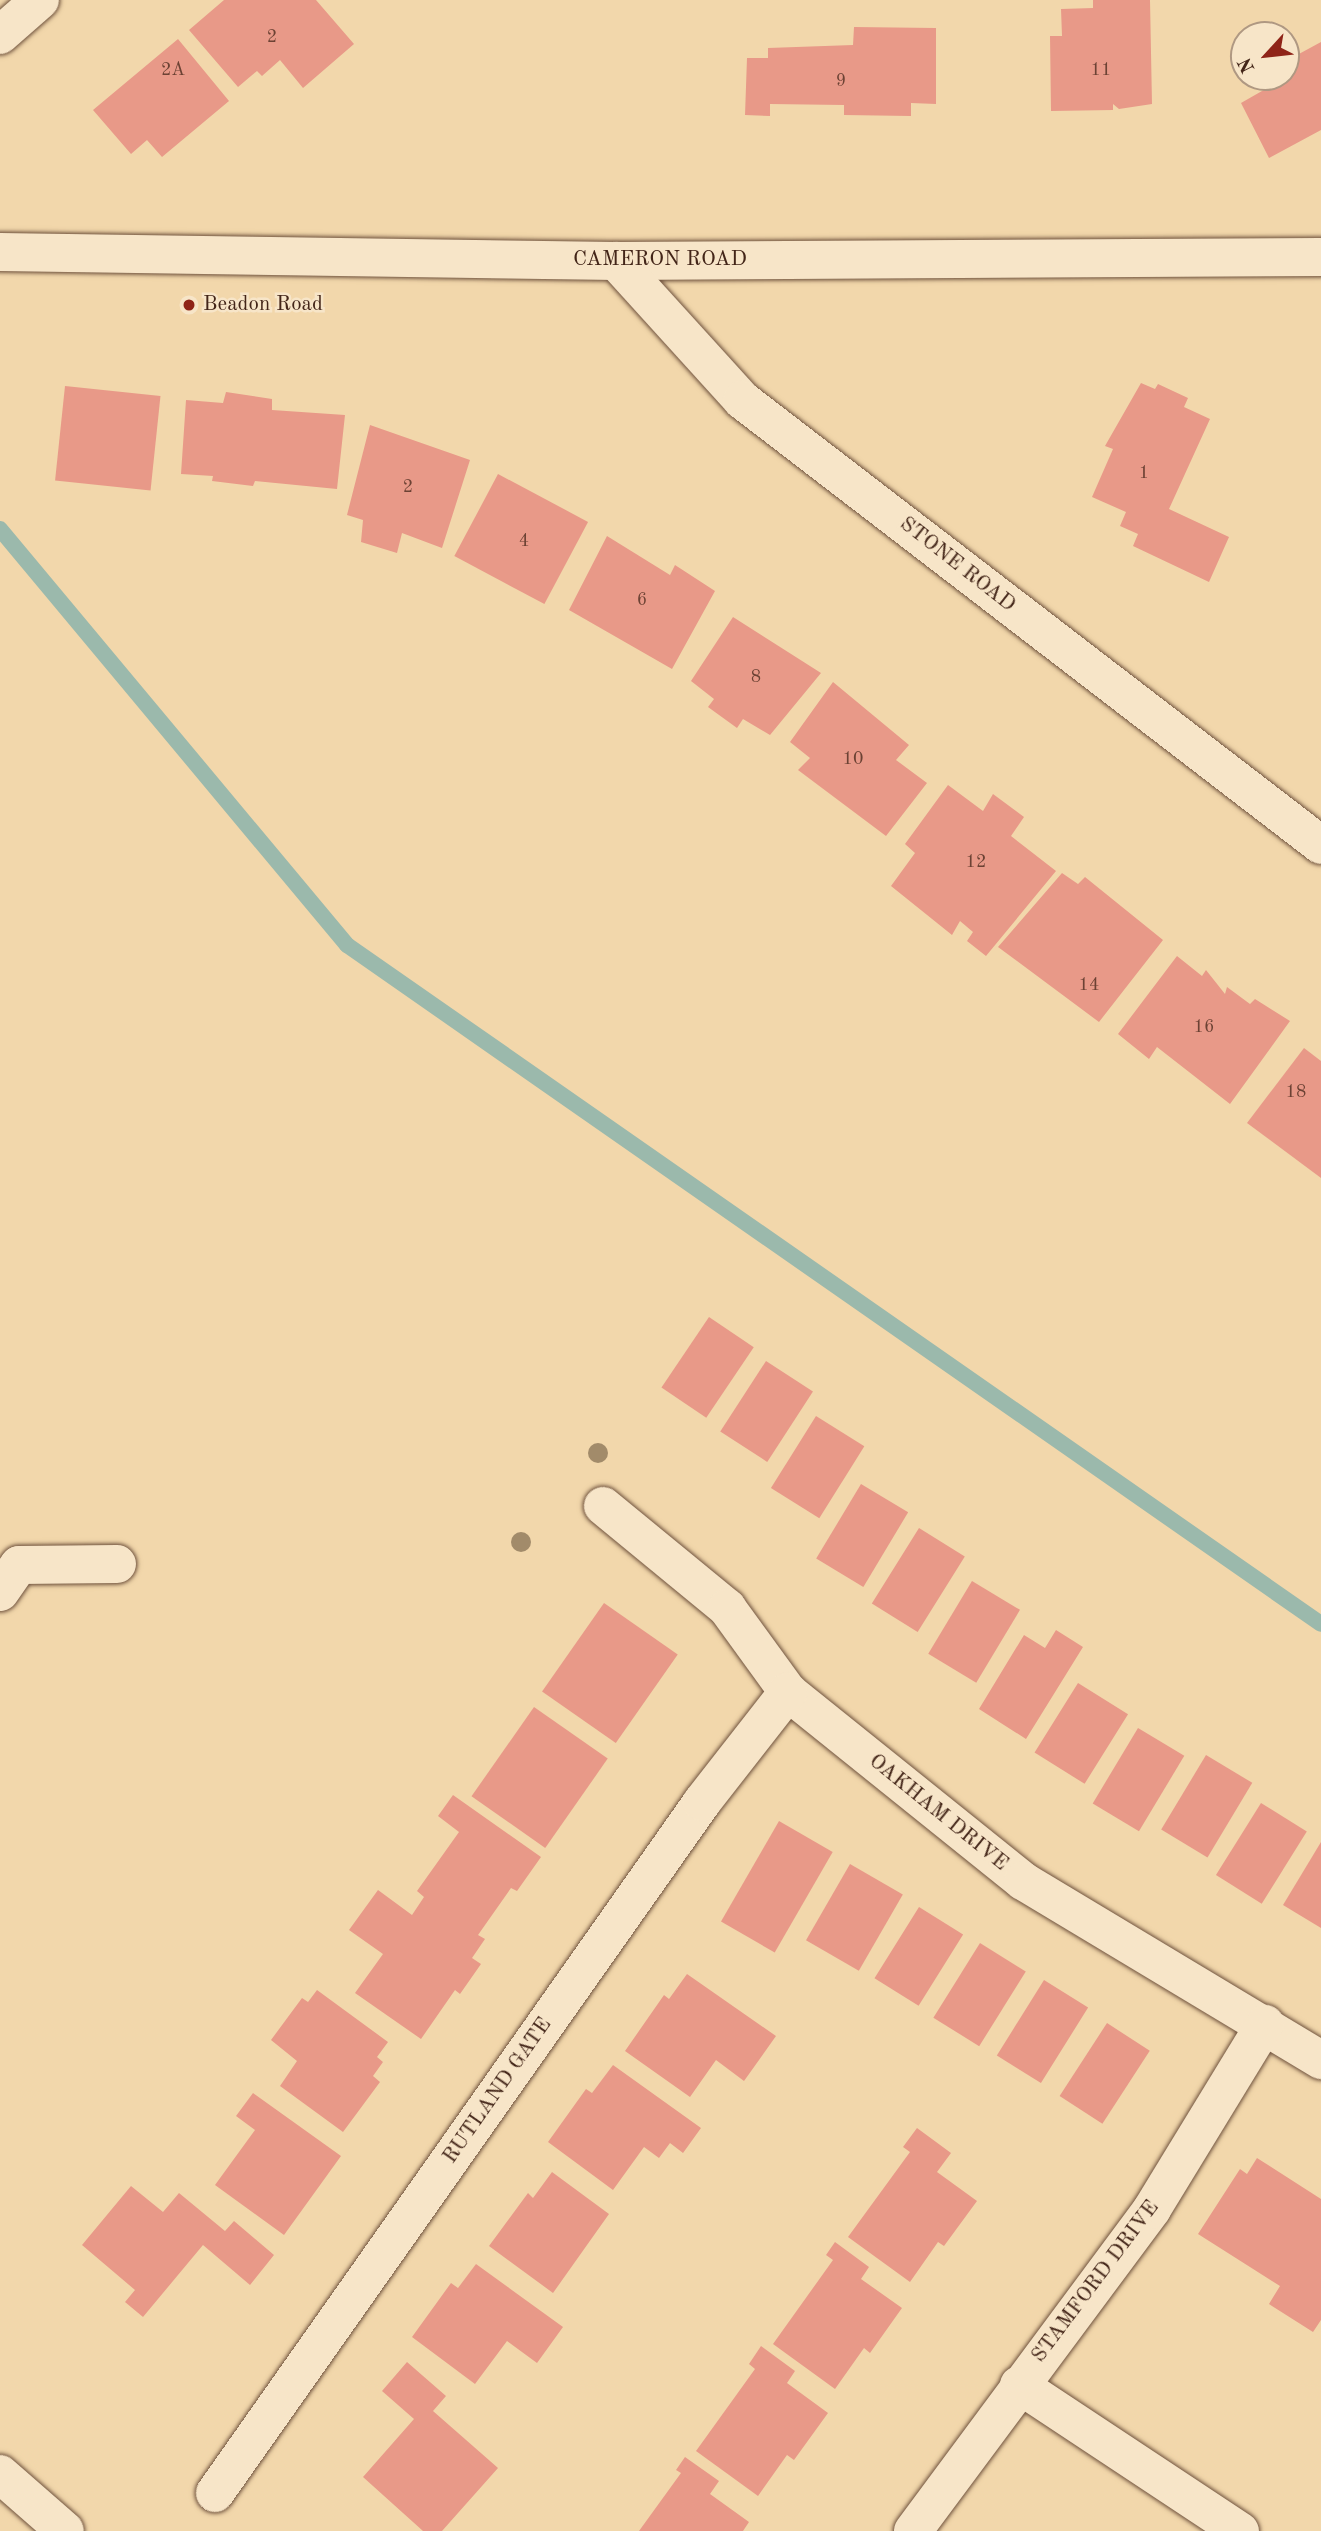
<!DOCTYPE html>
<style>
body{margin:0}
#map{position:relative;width:1321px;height:2531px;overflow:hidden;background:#f2d7ab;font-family:"Old Standard TT",serif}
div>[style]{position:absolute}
.stream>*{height:16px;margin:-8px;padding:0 8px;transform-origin:8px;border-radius:8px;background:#9bb9ac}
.building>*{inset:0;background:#e89988;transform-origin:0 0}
.roads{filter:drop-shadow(0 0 2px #6f523d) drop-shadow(0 0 2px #6f523d)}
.minor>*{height:38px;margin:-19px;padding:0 19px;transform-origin:19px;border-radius:19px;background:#f7e5c8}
.secondary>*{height:38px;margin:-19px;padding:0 19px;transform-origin:19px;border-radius:19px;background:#f7e5c8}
.trees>*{width:20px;height:20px;margin:-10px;border-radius:50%;background:#a28b6a}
.dots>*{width:19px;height:19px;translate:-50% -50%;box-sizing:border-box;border:4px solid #f7e5c8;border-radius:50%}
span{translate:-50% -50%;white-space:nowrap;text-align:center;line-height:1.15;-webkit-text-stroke:5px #f7e5c8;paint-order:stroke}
.number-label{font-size:18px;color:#6c4234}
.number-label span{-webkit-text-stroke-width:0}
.street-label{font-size:21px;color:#432518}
.poi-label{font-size:21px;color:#432518}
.left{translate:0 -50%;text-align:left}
.north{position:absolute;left:1230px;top:21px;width:70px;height:70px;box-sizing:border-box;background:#f7e5c8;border:2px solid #af9882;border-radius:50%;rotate:243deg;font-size:19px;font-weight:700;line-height:28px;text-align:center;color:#432518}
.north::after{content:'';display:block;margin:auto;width:24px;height:32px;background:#8f2418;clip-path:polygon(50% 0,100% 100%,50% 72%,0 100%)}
</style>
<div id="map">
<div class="stream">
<i style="left:0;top:529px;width:542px;rotate:50.17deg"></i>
<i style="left:347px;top:945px;width:1187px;rotate:34.88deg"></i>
</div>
<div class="building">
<i style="clip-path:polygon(224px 0,316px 0,354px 44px,303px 88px,280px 60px,262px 76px,257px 71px,238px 87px,189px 30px)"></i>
<i style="clip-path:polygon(1093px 0,1150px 0,1152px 104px,1119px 109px,1113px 104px,1113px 110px,1051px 111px,1050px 36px,1062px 36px,1061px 9px,1093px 8px)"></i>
<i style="clip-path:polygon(854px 27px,936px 28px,936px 104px,911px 103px,911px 116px,844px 115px,844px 105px,770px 104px,770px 116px,745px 115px,747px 58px,768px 58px,768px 48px,853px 45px)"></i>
<i style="clip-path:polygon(178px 39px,229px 101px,162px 157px,147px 140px,131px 154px,93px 110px)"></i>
<i style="clip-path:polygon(1321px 42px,1321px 130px,1269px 158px,1241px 103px,1269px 87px,1264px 77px,1286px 77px,1286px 61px)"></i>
<i style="clip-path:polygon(1141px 383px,1155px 389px,1158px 384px,1188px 398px,1184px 407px,1210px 419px,1169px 509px,1229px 537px,1209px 582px,1133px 546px,1138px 534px,1120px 526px,1126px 512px,1092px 497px,1113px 449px,1105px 446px)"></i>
<i style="left:65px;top:386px;width:96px;height:95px;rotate:6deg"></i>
<i style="clip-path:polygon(226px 392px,272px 399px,272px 410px,345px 415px,337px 489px,255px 481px,253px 486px,212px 481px,213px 476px,181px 474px,186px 400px,223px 403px)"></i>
<i style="clip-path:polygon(370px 425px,470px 460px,442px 548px,402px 533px,397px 553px,361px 542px,363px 520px,347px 515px)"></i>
<i style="left:498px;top:474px;width:102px;height:93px;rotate:28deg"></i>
<i style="clip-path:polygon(607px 536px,670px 575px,675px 565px,715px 591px,672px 669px,569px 610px)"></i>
<i style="clip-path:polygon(733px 617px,821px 673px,770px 735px,743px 719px,737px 728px,708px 707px,714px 699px,691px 681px)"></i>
<i style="clip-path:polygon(833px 682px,909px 745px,896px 760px,927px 783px,886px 836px,798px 770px,810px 758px,790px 742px)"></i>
<i style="clip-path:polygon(948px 785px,983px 811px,993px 794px,1024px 817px,1011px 836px,1056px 871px,986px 956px,967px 941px,973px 932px,960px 921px,952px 935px,891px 886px,915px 853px,905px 844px)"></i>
<i style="clip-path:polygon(1062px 873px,1078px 884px,1085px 877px,1163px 940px,1099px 1022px,998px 947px)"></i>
<i style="clip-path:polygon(1177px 956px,1202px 976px,1206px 970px,1225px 994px,1227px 987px,1250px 1004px,1255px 999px,1290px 1021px,1230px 1104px,1157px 1047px,1149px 1059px,1118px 1034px)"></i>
<i style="clip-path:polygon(1304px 1048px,1321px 1061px,1321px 1178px,1247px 1123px)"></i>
<i style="left:709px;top:1317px;width:54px;height:85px;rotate:34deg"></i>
<i style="left:766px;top:1361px;width:56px;height:84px;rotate:33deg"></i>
<i style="left:816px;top:1416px;width:57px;height:85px;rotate:32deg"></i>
<i style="left:861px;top:1484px;width:55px;height:87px;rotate:31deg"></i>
<i style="left:919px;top:1528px;width:54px;height:89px;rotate:32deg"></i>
<i style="left:972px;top:1581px;width:56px;height:85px;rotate:31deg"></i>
<i style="left:604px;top:1603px;width:90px;height:108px;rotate:35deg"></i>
<i style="clip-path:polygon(1056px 1630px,1083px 1647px,1026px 1739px,979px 1709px,1024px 1635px,1045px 1648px)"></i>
<i style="left:1078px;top:1683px;width:59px;height:82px;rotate:32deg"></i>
<i style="left:534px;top:1707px;width:90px;height:109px;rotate:35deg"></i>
<i style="left:1138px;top:1728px;width:54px;height:88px;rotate:31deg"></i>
<i style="left:1206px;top:1755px;width:54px;height:87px;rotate:31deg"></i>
<i style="clip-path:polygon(453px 1795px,541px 1857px,517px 1891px,511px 1888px,478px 1935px,485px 1939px,472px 1958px,481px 1964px,460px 1994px,455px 1990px,421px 2039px,355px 1993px,383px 1954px,349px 1930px,378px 1890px,412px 1915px,424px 1897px,417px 1891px,459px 1832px,438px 1816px)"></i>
<i style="left:1261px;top:1803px;width:54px;height:85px;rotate:32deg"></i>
<i style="left:779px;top:1821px;width:62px;height:116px;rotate:30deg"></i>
<i style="clip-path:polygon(1321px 1842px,1321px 1928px,1283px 1905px)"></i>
<i style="left:850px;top:1864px;width:61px;height:88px;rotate:30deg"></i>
<i style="left:919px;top:1907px;width:52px;height:84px;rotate:32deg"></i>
<i style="left:980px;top:1943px;width:54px;height:88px;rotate:32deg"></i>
<i style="clip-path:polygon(687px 1974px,776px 2036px,744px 2081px,716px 2060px,690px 2097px,625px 2051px,664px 1995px,669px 1999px)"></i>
<i style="left:1044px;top:1980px;width:52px;height:89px;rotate:32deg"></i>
<i style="clip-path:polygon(317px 1990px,388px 2042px,377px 2057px,383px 2062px,373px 2076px,380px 2082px,343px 2132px,280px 2086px,297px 2061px,271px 2040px,302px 1998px,308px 2002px)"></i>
<i style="left:1107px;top:2023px;width:51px;height:87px;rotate:33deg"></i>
<i style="clip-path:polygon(613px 2065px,701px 2128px,683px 2153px,670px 2143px,659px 2158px,644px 2147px,613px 2190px,548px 2142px,586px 2089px,592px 2093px)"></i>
<i style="clip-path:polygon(253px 2093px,341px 2156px,284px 2235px,215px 2185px,255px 2130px,236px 2116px)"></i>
<i style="clip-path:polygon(917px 2128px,951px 2153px,937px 2172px,977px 2201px,944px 2246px,938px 2242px,910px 2282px,848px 2237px,910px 2152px,903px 2147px)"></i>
<i style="clip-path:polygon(1257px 2158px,1321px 2199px,1321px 2320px,1313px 2332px,1269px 2304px,1280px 2286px,1198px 2234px,1240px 2169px,1247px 2174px)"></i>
<i style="clip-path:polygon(552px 2172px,609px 2214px,553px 2293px,489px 2246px,528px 2193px,533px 2198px)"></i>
<i style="clip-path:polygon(131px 2186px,163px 2212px,179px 2193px,225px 2231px,234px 2221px,274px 2255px,250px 2285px,203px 2245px,143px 2317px,125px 2302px,135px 2290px,82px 2245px)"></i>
<i style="clip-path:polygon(835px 2242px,869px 2267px,861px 2279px,902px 2308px,870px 2353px,864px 2348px,835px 2389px,773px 2344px,833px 2260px,826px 2255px)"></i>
<i style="clip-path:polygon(476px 2264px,563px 2327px,537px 2363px,507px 2341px,475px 2384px,412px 2337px,451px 2283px,458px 2288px)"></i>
<i style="clip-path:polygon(761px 2346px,795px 2371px,787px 2383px,828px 2413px,794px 2460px,787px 2455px,758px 2496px,696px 2451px,755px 2369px,749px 2364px)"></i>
<i style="clip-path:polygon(407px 2362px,446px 2396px,433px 2411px,498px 2468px,442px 2531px,423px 2531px,363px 2477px,414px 2419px,382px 2391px)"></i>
<i style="clip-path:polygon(685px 2457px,719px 2481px,710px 2494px,749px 2522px,743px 2531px,639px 2531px,681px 2473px,676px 2470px)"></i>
</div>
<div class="roads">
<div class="minor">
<i style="left:0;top:35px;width:53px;rotate:-41.2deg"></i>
<i style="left:0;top:252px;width:616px;rotate:0.84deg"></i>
<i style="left:616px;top:261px;width:705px;rotate:-0.33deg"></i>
<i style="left:616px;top:261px;width:188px;rotate:47.8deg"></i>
<i style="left:742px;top:400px;width:730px;rotate:37.54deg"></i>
<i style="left:603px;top:1506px;width:161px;rotate:39.4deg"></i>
<i style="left:727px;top:1608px;width:104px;rotate:54deg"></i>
<i style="left:788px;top:1692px;width:302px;rotate:38.8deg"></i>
<i style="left:1023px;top:1881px;width:348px;rotate:31deg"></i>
<i style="left:0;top:1592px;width:33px;rotate:-55deg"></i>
<i style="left:19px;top:1565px;width:98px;rotate:-0.6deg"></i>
<i style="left:1019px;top:2385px;width:265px;rotate:33.5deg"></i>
<i style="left:215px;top:2493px;width:845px;rotate:-54.82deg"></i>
<i style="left:702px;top:1802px;width:140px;rotate:-52deg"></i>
<i style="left:913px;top:2531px;width:401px;rotate:-53.4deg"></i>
<i style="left:1152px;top:2209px;width:217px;rotate:-58.6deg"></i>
</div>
<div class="secondary">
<i style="left:0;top:2474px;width:86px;rotate:41.2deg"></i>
</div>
</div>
<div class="trees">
<i style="left:598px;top:1453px"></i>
<i style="left:521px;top:1542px"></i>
</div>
<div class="dots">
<i style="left:189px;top:305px;background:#8f2418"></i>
</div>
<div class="number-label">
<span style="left:272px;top:37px">2</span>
<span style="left:173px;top:70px">2A</span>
<span style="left:1101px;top:70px">11</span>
<span style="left:841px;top:81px">9</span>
<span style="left:1144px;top:473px">1</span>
<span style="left:408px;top:487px">2</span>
<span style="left:524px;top:541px">4</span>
<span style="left:642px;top:600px">6</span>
<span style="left:756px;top:677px">8</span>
<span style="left:853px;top:759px">10</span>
<span style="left:976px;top:862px">12</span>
<span style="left:1089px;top:985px">14</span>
<span style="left:1204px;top:1027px">16</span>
<span style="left:1296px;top:1092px">18</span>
</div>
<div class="street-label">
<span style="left:660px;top:260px">CAMERON ROAD</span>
<span style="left:957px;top:565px;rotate:38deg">STONE ROAD</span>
<span style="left:938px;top:1813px;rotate:39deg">OAKHAM DRIVE</span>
<span style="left:498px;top:2091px;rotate:-55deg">RUTLAND GATE</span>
<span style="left:1096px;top:2282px;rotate:-53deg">STAMFORD DRIVE</span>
</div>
<div class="poi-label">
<span class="left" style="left:203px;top:305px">Beadon Road</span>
</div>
<div class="north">N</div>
</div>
